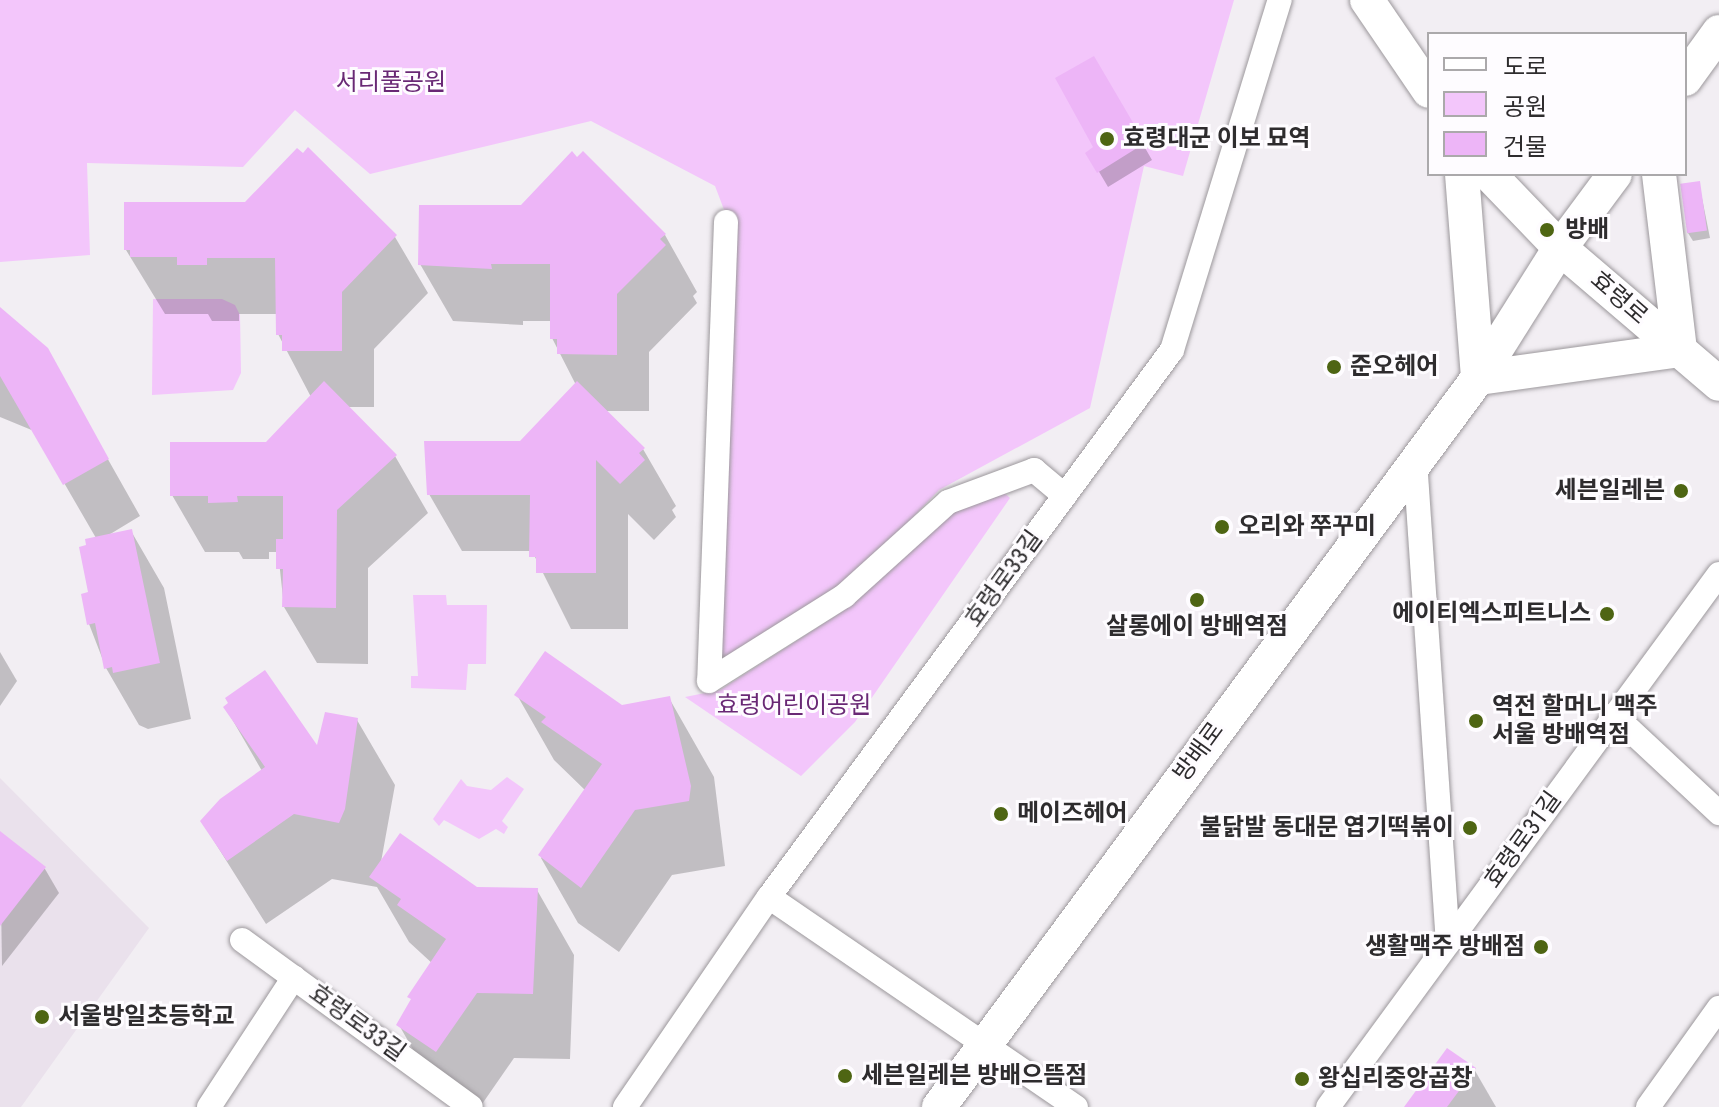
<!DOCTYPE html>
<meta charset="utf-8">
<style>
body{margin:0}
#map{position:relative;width:1719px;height:1107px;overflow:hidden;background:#f2eef3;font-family:"Roboto Condensed","Noto Sans KR",sans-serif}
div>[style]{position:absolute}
.built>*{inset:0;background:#eae1ec}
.green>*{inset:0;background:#f3c6fb}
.shadow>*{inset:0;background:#0003}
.building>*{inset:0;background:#edb5f7;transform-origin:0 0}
.roads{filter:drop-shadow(0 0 2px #9c989c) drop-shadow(0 0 2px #9c989c)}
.street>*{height:24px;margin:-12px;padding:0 12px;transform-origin:12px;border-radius:12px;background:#fff}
.secondary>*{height:34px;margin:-17px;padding:0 17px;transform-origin:17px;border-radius:17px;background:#fff}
.dots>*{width:22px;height:22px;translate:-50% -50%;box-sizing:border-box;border:4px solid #fefcff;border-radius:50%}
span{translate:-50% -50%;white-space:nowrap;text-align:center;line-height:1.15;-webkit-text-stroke:6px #fefcff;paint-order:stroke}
.park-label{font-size:24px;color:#692875}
.poi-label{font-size:24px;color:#2e2c2e;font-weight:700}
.left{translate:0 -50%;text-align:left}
.right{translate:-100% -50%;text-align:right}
.street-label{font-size:24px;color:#2e2c2e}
.legend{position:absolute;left:1427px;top:32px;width:260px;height:144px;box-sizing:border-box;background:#fefcff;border:2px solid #aba9ab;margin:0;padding:10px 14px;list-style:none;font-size:24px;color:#2e2c2e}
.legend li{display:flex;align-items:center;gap:16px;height:40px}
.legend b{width:40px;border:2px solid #aba9ab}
</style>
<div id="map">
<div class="built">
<i style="clip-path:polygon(0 778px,149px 928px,21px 1107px,0 1107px)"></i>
</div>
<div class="green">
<i style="clip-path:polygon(0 0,1234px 0,1183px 176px,1144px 166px,1090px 408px,939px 490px,840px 593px,718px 665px,731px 228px,715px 186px,591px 121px,370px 174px,295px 110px,243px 167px,87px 163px,90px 255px,0 262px)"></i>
<i style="clip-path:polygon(153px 299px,222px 299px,235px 305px,240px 315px,241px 373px,233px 390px,152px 395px)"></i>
<i style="clip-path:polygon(1001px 490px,1010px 498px,855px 722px,801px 776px,685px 697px,720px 690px,843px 611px,917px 533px,950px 509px)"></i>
<i style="clip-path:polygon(413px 595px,446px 595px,447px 605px,487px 605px,486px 664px,468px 664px,466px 690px,411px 688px,411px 676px,418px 676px)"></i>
<i style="clip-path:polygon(507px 777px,524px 789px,502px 821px,508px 827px,504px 834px,496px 829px,479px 839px,444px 820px,439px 826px,433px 819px,461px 779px,467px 786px,491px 790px)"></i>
</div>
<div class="shadow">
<i style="clip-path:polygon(1094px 59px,1152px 160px,1108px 187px,1088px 153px,1096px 148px)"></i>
<i style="clip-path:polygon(1699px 183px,1710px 238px,1693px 241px,1688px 233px)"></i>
<i style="clip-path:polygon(665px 235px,697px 292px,693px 296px,697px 303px,649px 352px,649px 411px,604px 411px,643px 449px,676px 506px,672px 510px,676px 517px,654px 540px,628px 514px,628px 629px,571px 629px,532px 551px,462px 551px,429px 494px,521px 443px,576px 385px,552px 338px,552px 321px,523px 321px,523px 325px,453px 321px,420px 264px)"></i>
<i style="clip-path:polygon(395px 237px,428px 293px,374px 349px,374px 407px,346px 407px,395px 456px,428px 513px,368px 568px,368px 664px,317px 663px,284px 607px,278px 552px,269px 552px,269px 559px,243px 559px,239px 552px,205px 552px,172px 495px,267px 444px,311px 397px,278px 334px,278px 314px,239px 314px,239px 321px,212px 321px,208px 314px,165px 314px,126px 250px)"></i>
<i style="clip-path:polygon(0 315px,79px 408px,140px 516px,107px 536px,131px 531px,164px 588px,191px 719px,148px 729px,139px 725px,106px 668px,89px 624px,96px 538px,34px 431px,0 417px)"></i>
<i style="clip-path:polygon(0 652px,17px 681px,0 706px)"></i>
<i style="clip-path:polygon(517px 695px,622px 707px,669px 698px,714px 777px,725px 866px,672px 875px,619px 952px,578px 923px,541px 858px,586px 791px,554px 760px)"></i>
<i style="clip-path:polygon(225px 707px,318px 750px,357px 720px,395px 785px,381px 862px,476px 889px,537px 890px,574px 955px,570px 1059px,514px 1058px,480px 1107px,436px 1090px,399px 1025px,434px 965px,409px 942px,377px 887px,332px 879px,266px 924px,202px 822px,262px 771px)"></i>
<i style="clip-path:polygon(0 834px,45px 869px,59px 893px,2px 966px)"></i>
<i style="clip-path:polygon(1474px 1069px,1496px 1107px,1406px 1107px)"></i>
</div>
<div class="building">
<i style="clip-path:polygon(1094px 56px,1145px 143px,1097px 173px,1085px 153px,1093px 147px,1055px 78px)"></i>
<i style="clip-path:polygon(308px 147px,397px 235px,342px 292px,342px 351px,282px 351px,282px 335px,276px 335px,275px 258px,207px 258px,207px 265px,177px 265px,177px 257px,130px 257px,130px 250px,124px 250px,124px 202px,245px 202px,297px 148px,303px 153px)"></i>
<i style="clip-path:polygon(572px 151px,577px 157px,583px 151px,666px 234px,660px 239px,666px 245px,617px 294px,617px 355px,557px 354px,557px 339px,550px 339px,550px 264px,491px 264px,492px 269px,418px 265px,419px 205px,521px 205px)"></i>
<i style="left:1700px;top:181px;width:50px;height:20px;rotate:82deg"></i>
<i style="clip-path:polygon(0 307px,48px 348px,109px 459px,63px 485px,0 376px)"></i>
<i style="clip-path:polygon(324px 381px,397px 455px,337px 510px,336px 608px,282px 607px,283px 569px,276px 569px,276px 539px,283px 539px,283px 496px,237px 496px,238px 502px,208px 503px,208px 496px,170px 496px,170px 442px,266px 442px)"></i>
<i style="clip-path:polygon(577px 381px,645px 448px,639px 453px,645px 460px,620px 484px,596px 460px,596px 573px,536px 573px,536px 557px,529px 557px,530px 495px,427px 495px,424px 441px,520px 441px)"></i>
<i style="clip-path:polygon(132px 529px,160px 663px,113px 673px,112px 667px,104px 669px,95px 623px,87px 625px,81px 594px,88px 592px,79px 547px,86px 545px,85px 539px)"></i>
<i style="clip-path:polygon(545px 651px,622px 705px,670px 696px,691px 786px,689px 801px,635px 810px,581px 888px,538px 855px,602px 764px,541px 722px,546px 717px,514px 695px)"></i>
<i style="clip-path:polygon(265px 670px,317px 745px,325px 712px,358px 718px,345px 809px,339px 823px,294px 814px,227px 861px,200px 821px,220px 799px,265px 767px,223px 707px,228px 703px,225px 698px)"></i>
<i style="clip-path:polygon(0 831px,46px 867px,0 926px)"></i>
<i style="clip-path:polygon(400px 833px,477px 887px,538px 888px,533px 994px,477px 993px,436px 1052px,396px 1025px,411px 999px,407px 997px,446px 939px,397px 905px,401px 899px,369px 877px)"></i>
<i style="clip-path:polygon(1447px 1048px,1476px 1068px,1447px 1107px,1404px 1107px)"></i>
</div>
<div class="roads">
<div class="street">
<i style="left:726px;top:222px;width:459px;rotate:92.1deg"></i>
<i style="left:709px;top:681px;width:160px;rotate:-32.2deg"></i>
<i style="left:844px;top:596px;width:140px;rotate:-42.1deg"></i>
<i style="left:948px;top:502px;width:92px;rotate:-20.4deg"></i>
<i style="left:1034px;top:470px;width:40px;rotate:40deg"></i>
<i style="left:1415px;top:460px;width:484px;rotate:86.1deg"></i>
<i style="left:1614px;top:715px;width:144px;rotate:43deg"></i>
<i style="left:769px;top:897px;width:372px;rotate:34.4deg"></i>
<i style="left:242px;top:940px;width:283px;rotate:36.1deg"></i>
<i style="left:209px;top:1107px;width:155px;rotate:-56.8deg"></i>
<i style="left:625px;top:1107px;width:255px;rotate:-55.6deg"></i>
<i style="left:769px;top:897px;width:679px;rotate:-53.62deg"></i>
<i style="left:1172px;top:350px;width:366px;rotate:-72.9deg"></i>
<i style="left:1328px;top:1107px;width:661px;rotate:-53.74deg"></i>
<i style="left:1648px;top:1107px;width:122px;rotate:-54.4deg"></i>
</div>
<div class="secondary">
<i style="left:1367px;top:0;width:110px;rotate:55.7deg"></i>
<i style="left:1685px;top:79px;width:58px;rotate:-54.1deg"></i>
<i style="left:1462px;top:174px;width:205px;rotate:85.5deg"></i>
<i style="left:1478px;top:378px;width:204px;rotate:-7.9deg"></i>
<i style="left:1680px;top:350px;width:177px;rotate:-96.8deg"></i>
<i style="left:1489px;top:174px;width:103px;rotate:46.2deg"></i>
<i style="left:1560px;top:248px;width:209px;rotate:40.5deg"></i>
<i style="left:939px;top:1107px;width:907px;rotate:-53.52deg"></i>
<i style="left:1478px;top:378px;width:154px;rotate:-57.8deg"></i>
<i style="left:1560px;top:248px;width:92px;rotate:-53.4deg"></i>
</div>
</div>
<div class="dots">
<i style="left:1107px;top:139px;background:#4e6513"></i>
<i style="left:1547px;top:230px;background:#4e6513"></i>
<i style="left:1334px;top:367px;background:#4e6513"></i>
<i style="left:1681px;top:491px;background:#4e6513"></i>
<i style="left:1222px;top:527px;background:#4e6513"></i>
<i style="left:1197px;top:600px;background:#4e6513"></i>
<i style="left:1607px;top:614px;background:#4e6513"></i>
<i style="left:1476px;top:721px;background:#4e6513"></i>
<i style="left:1001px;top:814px;background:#4e6513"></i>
<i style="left:1470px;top:828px;background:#4e6513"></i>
<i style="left:1541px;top:947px;background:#4e6513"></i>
<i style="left:42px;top:1017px;background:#4e6513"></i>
<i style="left:845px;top:1076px;background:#4e6513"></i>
<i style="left:1302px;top:1079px;background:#4e6513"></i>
</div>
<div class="park-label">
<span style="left:391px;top:83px">서리풀공원</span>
<span style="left:794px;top:706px">효령어린이공원</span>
</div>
<div class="poi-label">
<span class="left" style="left:1123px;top:139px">효령대군 이보 묘역</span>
<span class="left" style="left:1565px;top:230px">방배</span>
<span class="left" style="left:1350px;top:367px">준오헤어</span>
<span class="right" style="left:1665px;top:491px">세븐일레븐</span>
<span class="left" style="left:1238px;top:527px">오리와 쭈꾸미</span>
<span class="right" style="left:1591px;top:614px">에이티엑스피트니스</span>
<span style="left:1197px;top:627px">살롱에이 방배역점</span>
<span class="left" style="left:1492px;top:721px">역전 할머니 맥주<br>서울 방배역점</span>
<span class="left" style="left:1017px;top:814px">메이즈헤어</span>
<span class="right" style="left:1454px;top:828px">불닭발 동대문 엽기떡볶이</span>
<span class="right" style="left:1525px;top:947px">생활맥주 방배점</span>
<span class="left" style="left:58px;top:1017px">서울방일초등학교</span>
<span class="left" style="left:861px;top:1076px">세븐일레븐 방배으뜸점</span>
<span class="left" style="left:1318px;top:1079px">왕십리중앙곱창</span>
</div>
<div class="street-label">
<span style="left:1619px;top:298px;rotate:41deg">효령로</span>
<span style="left:1004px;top:579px;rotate:-54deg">효령로33길</span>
<span style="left:1199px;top:752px;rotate:-54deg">방배로</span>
<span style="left:1523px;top:840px;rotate:-54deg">효령로31길</span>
<span style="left:357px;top:1023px;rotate:36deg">효령로33길</span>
</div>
<ul class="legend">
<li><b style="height:10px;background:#fff"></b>도로</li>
<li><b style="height:22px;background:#f3c6fb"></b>공원</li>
<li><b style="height:22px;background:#edb5f7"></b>건물</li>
</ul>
</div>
